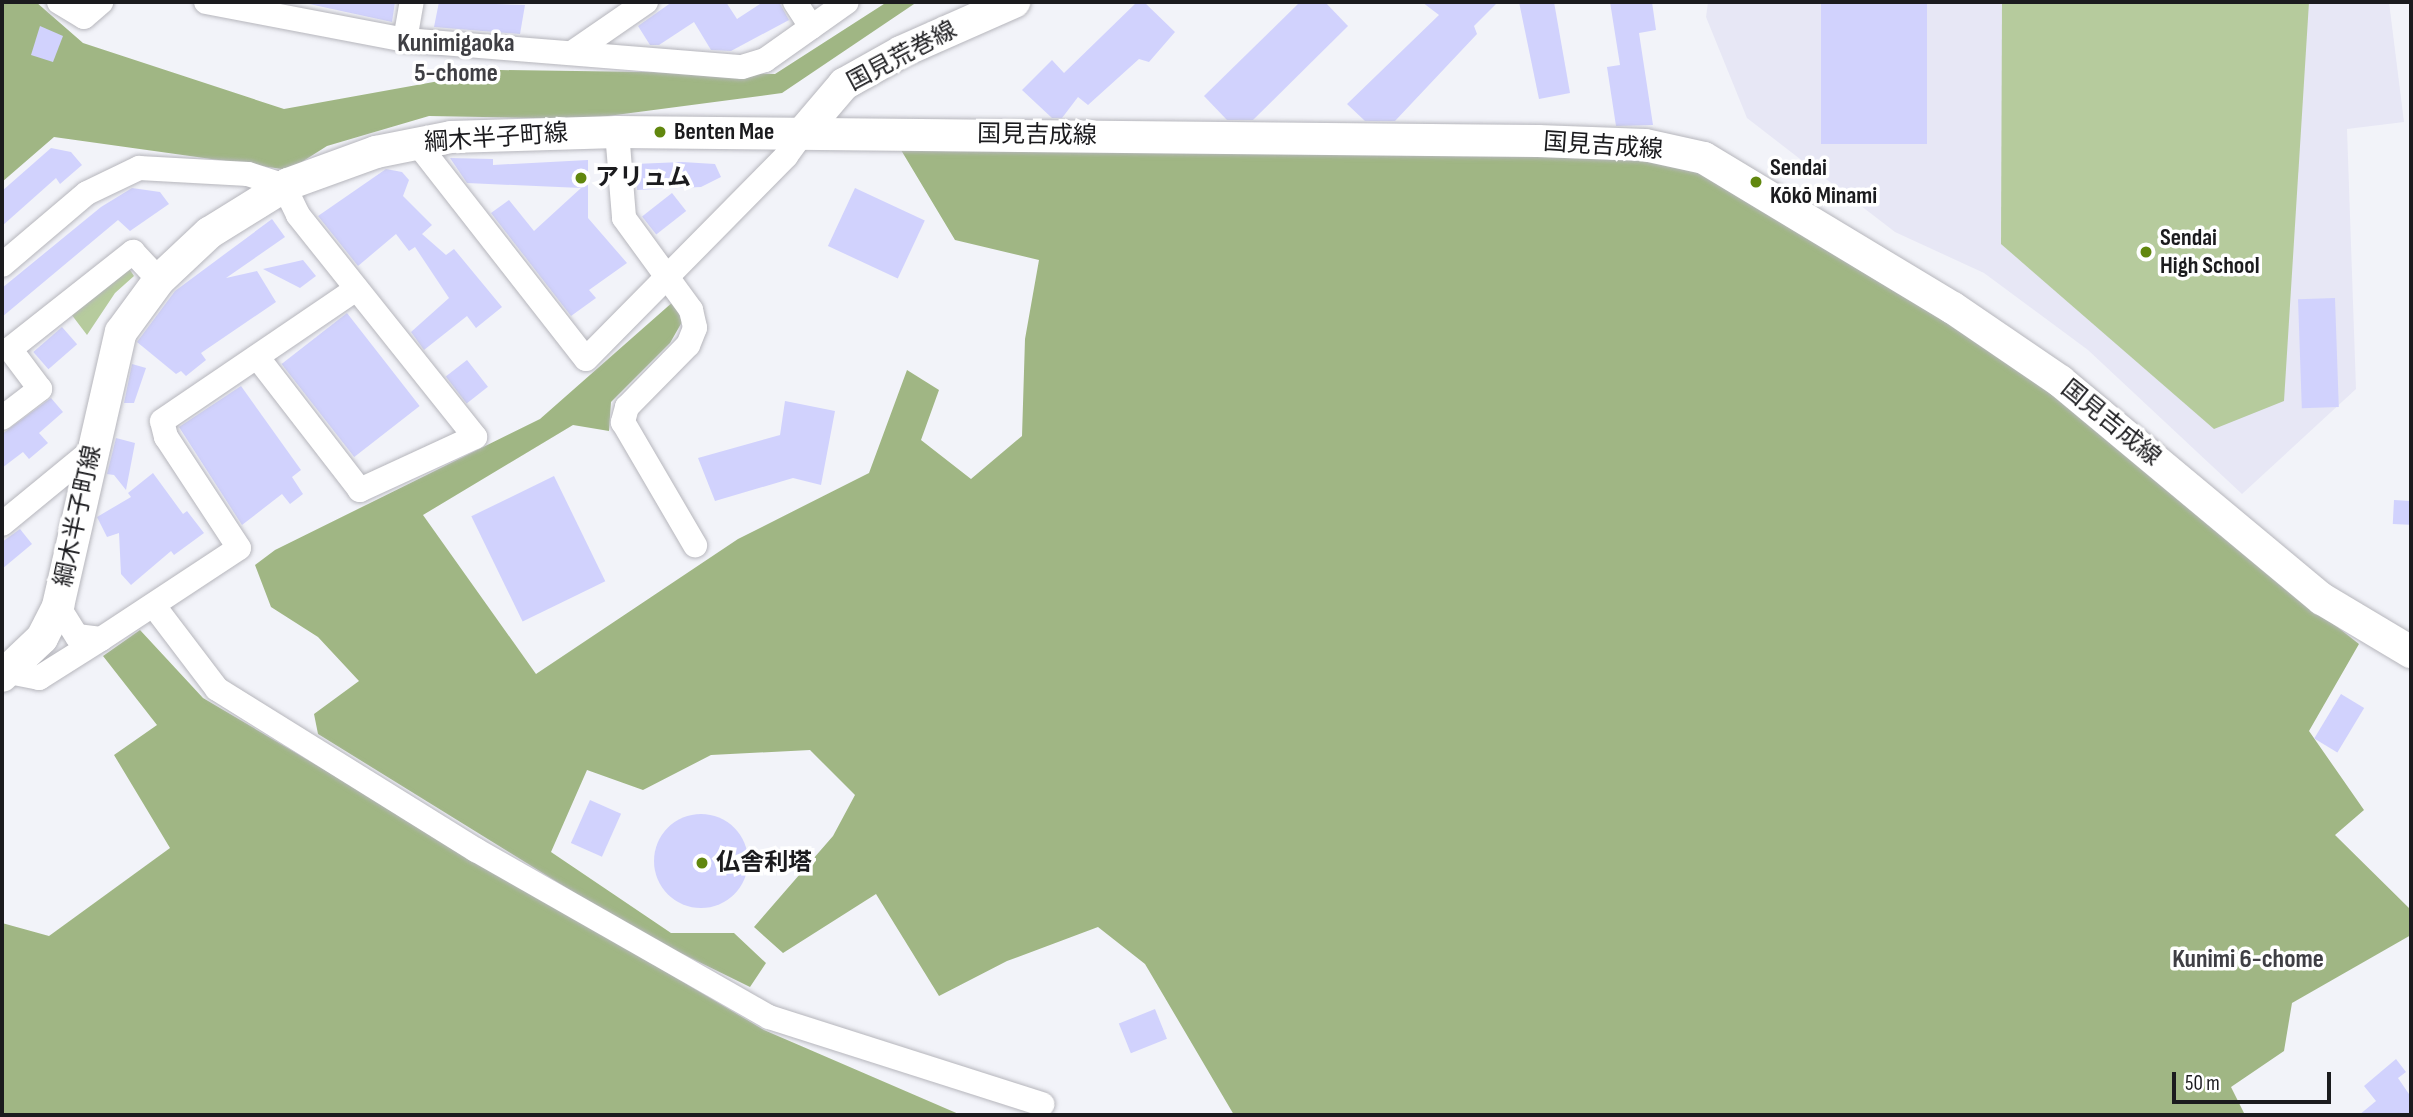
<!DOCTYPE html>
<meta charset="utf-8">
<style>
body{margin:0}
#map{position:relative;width:2413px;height:1117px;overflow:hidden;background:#f2f3f9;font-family:"Sofia Sans Condensed","Noto Sans JP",sans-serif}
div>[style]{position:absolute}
.built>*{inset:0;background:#e7e7f5}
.green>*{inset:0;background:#b6cb9d}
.forest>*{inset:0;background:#a0b684}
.building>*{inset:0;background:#d1d2fd;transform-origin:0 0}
.round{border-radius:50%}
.roads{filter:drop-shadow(0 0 2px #b6b6bc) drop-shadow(0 0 2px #b6b6bc)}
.minor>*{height:24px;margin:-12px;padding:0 12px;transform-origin:12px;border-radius:12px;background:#fff}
.tertiary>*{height:32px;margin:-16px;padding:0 16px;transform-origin:16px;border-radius:16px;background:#fff}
.dots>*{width:19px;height:19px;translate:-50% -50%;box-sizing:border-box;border:4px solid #fff;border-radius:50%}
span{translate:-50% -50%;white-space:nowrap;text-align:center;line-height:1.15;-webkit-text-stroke:7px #fff;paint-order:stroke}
.street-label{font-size:24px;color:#1b1b1e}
.poi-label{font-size:24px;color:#1b1b1e;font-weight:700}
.left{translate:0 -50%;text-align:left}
.neighbourhood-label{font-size:26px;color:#3f3f44;font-weight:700}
.frame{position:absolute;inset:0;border:4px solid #1b1b1e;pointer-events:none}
.scale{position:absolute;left:2172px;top:1072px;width:159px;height:32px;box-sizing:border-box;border:4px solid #1b1b1e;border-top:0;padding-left:9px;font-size:21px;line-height:24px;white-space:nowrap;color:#1b1b1e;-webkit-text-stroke:5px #fff;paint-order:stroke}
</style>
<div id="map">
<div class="built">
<i style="clip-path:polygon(1708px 2px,2389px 2px,2404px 122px,2347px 129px,2356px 389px,2242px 494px,2088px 350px,1984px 273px,1895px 232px,1747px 118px,1706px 17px)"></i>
</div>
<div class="green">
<i style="clip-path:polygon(2002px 2px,2309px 2px,2284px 401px,2214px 429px,2001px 244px)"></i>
<i style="clip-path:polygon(126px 264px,134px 276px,115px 293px,87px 335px,68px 310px)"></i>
</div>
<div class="forest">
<i style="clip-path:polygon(2px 2px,36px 2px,83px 43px,284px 109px,500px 70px,775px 74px,887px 2px,917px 2px,782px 93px,585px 119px,429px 116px,327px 146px,289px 170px,54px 137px,2px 182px)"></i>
<i style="clip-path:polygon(901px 150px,1638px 156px,1716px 173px,2053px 389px,2253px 561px,2359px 644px,2309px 731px,2364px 810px,2335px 835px,2411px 910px,2411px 935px,2292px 1003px,2284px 1051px,2231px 1087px,2245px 1115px,1234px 1115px,1145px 964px,1098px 927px,1007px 961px,939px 996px,876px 894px,783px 953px,754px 927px,833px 836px,855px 795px,810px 750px,711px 755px,643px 790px,587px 770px,551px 852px,671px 933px,734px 933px,766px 963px,750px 987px,638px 932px,318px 734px,314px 714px,359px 681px,318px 637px,271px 607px,255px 565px,275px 550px,540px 419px,674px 301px,682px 322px,670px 343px,611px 402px,609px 431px,573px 425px,423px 515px,536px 674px,738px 539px,869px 473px,907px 370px,939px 390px,921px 440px,971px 479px,1022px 436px,1025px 339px,1039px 260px,955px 240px)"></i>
<i style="clip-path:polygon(140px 630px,203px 698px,764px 1030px,961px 1115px,2px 1115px,2px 923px,49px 936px,170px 848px,114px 755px,157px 725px,103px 656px)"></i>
</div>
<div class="building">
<i style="clip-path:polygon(300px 2px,395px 2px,392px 22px)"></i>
<i style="clip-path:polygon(439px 2px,525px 5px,520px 34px,434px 27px)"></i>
<i style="clip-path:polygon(672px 2px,726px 2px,737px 19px,763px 2px,779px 2px,789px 20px,731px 51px,711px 50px,694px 22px,659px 45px,650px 45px,638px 26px)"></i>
<i style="clip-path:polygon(1137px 2px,1144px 2px,1175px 32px,1149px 62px,1139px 59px,1088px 105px,1078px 97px,1062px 118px,1052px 118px,1022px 90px,1052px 60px,1064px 73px)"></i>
<i style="clip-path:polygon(1300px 2px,1325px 2px,1348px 26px,1253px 120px,1227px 120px,1204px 96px)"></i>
<i style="clip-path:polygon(1422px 2px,1498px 2px,1474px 26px,1477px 34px,1395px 121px,1365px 121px,1347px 104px,1439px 15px)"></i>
<i style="clip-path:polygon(1519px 2px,1554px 2px,1570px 93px,1539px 99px)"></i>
<i style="clip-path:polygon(1610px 2px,1652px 2px,1656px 30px,1639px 33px,1653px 125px,1616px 126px,1607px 67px,1620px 65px)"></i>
<i style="left:1821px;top:2px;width:106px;height:142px"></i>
<i style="clip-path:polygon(40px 26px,63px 36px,53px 62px,31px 55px)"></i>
<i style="clip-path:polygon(51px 148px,71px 152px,82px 165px,60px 184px,56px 178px,2px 226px,2px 191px)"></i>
<i style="clip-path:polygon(450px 158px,493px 159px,493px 165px,588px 160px,588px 218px,627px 263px,589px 290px,596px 298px,571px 316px,491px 213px,509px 200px,534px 231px,581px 188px,467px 183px)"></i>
<i style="clip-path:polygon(682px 162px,715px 164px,721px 177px,701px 187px,637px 190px,635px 164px)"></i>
<i style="clip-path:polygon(386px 169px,402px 172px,409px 180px,403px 196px,432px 225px,422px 234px,446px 255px,454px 249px,502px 307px,476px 328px,467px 316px,424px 350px,411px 332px,449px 298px,415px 247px,409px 251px,396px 234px,358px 266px,318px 216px)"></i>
<i style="clip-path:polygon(132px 188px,160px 192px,169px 204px,130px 231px,118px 220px,2px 317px,2px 288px,101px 207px)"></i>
<i style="left:855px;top:188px;width:77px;height:64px;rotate:25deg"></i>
<i style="left:672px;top:193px;width:23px;height:38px;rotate:52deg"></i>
<i style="clip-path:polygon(272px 219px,285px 237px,226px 278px,257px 271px,276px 302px,201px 353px,206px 360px,186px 376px,181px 371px,176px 374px,137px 342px,175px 291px)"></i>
<i style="clip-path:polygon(303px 260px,316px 276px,300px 288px,263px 269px)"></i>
<i style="left:2335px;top:298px;width:109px;height:37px;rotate:88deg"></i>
<i style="left:347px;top:313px;width:118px;height:83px;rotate:52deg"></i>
<i style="left:62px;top:327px;width:23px;height:38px;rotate:49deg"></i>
<i style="left:467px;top:360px;width:34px;height:27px;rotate:52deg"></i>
<i style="clip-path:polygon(132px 364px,146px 368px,134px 403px,124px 403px)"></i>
<i style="clip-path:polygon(241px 386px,301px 470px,292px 477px,303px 494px,290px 504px,282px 494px,242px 525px,179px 427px)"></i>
<i style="clip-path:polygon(51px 398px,63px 412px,39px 433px,48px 443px,29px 459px,23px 452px,2px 468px,2px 434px)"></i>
<i style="clip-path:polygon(785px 401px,835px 411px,821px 485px,793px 478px,715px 501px,698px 458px,780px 435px)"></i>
<i style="clip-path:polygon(116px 438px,135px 443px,126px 490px,114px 475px,107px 474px)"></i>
<i style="clip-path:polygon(153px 473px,183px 514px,187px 511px,204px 533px,174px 555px,171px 551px,131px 585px,121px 574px,119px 533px,107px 537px,97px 517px,131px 497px,128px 493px)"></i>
<i style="left:554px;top:476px;width:117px;height:92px;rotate:64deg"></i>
<i style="left:2394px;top:500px;width:17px;height:24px;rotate:3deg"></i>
<i style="clip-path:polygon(20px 529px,32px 544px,2px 569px,2px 542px)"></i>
<i style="left:2341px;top:694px;width:27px;height:52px;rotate:31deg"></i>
<i style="left:590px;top:800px;width:34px;height:47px;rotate:24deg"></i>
<i class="round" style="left:654px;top:814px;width:94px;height:94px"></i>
<i style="left:1155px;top:1009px;width:32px;height:39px;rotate:68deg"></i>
<i style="clip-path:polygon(2396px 1059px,2406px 1072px,2398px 1078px,2411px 1097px,2411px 1115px,2359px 1115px,2376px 1101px,2364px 1086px)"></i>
</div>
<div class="roads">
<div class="minor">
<i style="left:59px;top:2px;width:29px;rotate:31deg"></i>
<i style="left:84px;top:17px;width:23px;rotate:-41deg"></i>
<i style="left:206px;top:2px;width:203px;rotate:10.8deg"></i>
<i style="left:405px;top:40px;width:338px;rotate:4.6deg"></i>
<i style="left:742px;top:67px;width:24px;rotate:-17deg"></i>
<i style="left:765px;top:60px;width:100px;rotate:-35.3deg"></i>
<i style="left:795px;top:2px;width:30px;rotate:57deg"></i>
<i style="left:405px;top:40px;width:39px;rotate:-80deg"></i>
<i style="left:572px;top:53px;width:90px;rotate:-34.6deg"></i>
<i style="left:617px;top:132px;width:86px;rotate:85.3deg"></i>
<i style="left:624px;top:218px;width:114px;rotate:53.9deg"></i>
<i style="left:691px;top:310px;width:18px;rotate:77deg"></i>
<i style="left:695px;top:328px;width:18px;rotate:112deg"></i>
<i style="left:688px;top:345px;width:87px;rotate:134.5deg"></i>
<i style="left:627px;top:407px;width:16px;rotate:105deg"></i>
<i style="left:623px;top:422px;width:143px;rotate:59.7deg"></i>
<i style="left:417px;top:143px;width:274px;rotate:52deg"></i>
<i style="left:586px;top:359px;width:285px;rotate:-45.4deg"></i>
<i style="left:786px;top:156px;width:31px;rotate:-54deg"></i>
<i style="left:2px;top:265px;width:111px;rotate:-40.3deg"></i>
<i style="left:87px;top:193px;width:58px;rotate:-25.7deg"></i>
<i style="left:139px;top:168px;width:109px;rotate:3.2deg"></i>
<i style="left:248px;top:174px;width:38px;rotate:18deg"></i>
<i style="left:284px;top:186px;width:32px;rotate:64deg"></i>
<i style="left:298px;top:215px;width:284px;rotate:51.4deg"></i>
<i style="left:475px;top:437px;width:127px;rotate:155.3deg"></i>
<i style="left:360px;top:490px;width:167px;rotate:-127.7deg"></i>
<i style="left:2px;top:418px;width:48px;rotate:-37.3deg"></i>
<i style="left:40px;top:389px;width:50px;rotate:-126.9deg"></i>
<i style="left:10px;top:349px;width:157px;rotate:-38.3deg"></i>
<i style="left:133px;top:252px;width:38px;rotate:47deg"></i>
<i style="left:2px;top:524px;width:117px;rotate:-39.4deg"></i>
<i style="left:58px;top:606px;width:36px;rotate:58deg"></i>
<i style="left:77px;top:636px;width:24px;rotate:7deg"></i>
<i style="left:101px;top:639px;width:165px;rotate:-33.4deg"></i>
<i style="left:239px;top:548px;width:133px;rotate:-123.3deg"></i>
<i style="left:166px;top:437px;width:16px;rotate:-104deg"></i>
<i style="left:162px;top:421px;width:235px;rotate:-34.2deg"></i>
<i style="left:154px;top:606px;width:104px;rotate:52.8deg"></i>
<i style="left:217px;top:689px;width:305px;rotate:31.9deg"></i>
<i style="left:476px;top:850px;width:337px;rotate:29.7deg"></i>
<i style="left:769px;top:1017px;width:287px;rotate:17.7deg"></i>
<i style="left:9px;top:672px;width:31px;rotate:11deg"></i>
<i style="left:39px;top:678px;width:73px;rotate:-32.2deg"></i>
</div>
<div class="tertiary">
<i style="left:804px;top:131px;width:62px;rotate:-49.6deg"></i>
<i style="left:844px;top:84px;width:65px;rotate:-29.3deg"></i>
<i style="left:901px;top:52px;width:124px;rotate:-23.9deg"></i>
<i style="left:2px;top:676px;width:55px;rotate:-43.5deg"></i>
<i style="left:42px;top:638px;width:36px;rotate:-63deg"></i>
<i style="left:58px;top:606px;width:281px;rotate:-77.1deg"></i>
<i style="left:121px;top:332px;width:64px;rotate:-53.8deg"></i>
<i style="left:159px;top:280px;width:69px;rotate:-43.2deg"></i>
<i style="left:209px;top:233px;width:93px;rotate:-31.8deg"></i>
<i style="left:288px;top:184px;width:94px;rotate:-20deg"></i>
<i style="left:376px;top:152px;width:76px;rotate:-11.3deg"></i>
<i style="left:451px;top:137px;width:166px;rotate:-1.7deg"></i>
<i style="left:617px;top:132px;width:921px;rotate:0.56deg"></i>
<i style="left:1538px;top:141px;width:107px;rotate:2.1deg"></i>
<i style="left:1645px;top:145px;width:60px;rotate:12.4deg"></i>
<i style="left:1704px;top:158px;width:291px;rotate:31.1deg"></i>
<i style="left:1953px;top:308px;width:130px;rotate:34.3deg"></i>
<i style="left:2060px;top:381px;width:341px;rotate:39.8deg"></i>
<i style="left:2322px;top:599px;width:104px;rotate:30.8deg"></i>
</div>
</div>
<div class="dots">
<i style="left:660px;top:132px;background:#61870e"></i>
<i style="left:581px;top:178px;background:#61870e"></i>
<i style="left:1756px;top:182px;background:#61870e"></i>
<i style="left:2146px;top:252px;background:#61870e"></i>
<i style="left:702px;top:863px;background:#61870e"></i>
</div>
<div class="street-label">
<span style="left:902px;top:56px;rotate:-28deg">国見荒巻線</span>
<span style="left:1037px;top:135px;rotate:1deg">国見吉成線</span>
<span style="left:496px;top:138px;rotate:-4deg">綱木半子町線</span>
<span style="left:1603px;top:146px;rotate:4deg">国見吉成線</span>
<span style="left:2111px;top:423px;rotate:39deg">国見吉成線</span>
<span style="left:78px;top:516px;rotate:-78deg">綱木半子町線</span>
</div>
<div class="poi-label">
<span class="left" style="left:674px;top:132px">Benten Mae</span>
<span class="left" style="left:1770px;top:182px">Sendai<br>Kōkō Minami</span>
<span class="left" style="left:595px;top:178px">アリュム</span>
<span class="left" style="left:2160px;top:252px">Sendai<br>High School</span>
<span class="left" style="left:716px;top:863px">仏舎利塔</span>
</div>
<div class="neighbourhood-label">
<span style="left:456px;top:59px">Kunimigaoka<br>5-chome</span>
<span style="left:2248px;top:960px">Kunimi 6-chome</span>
</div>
<div class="frame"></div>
<div class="scale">50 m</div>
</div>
